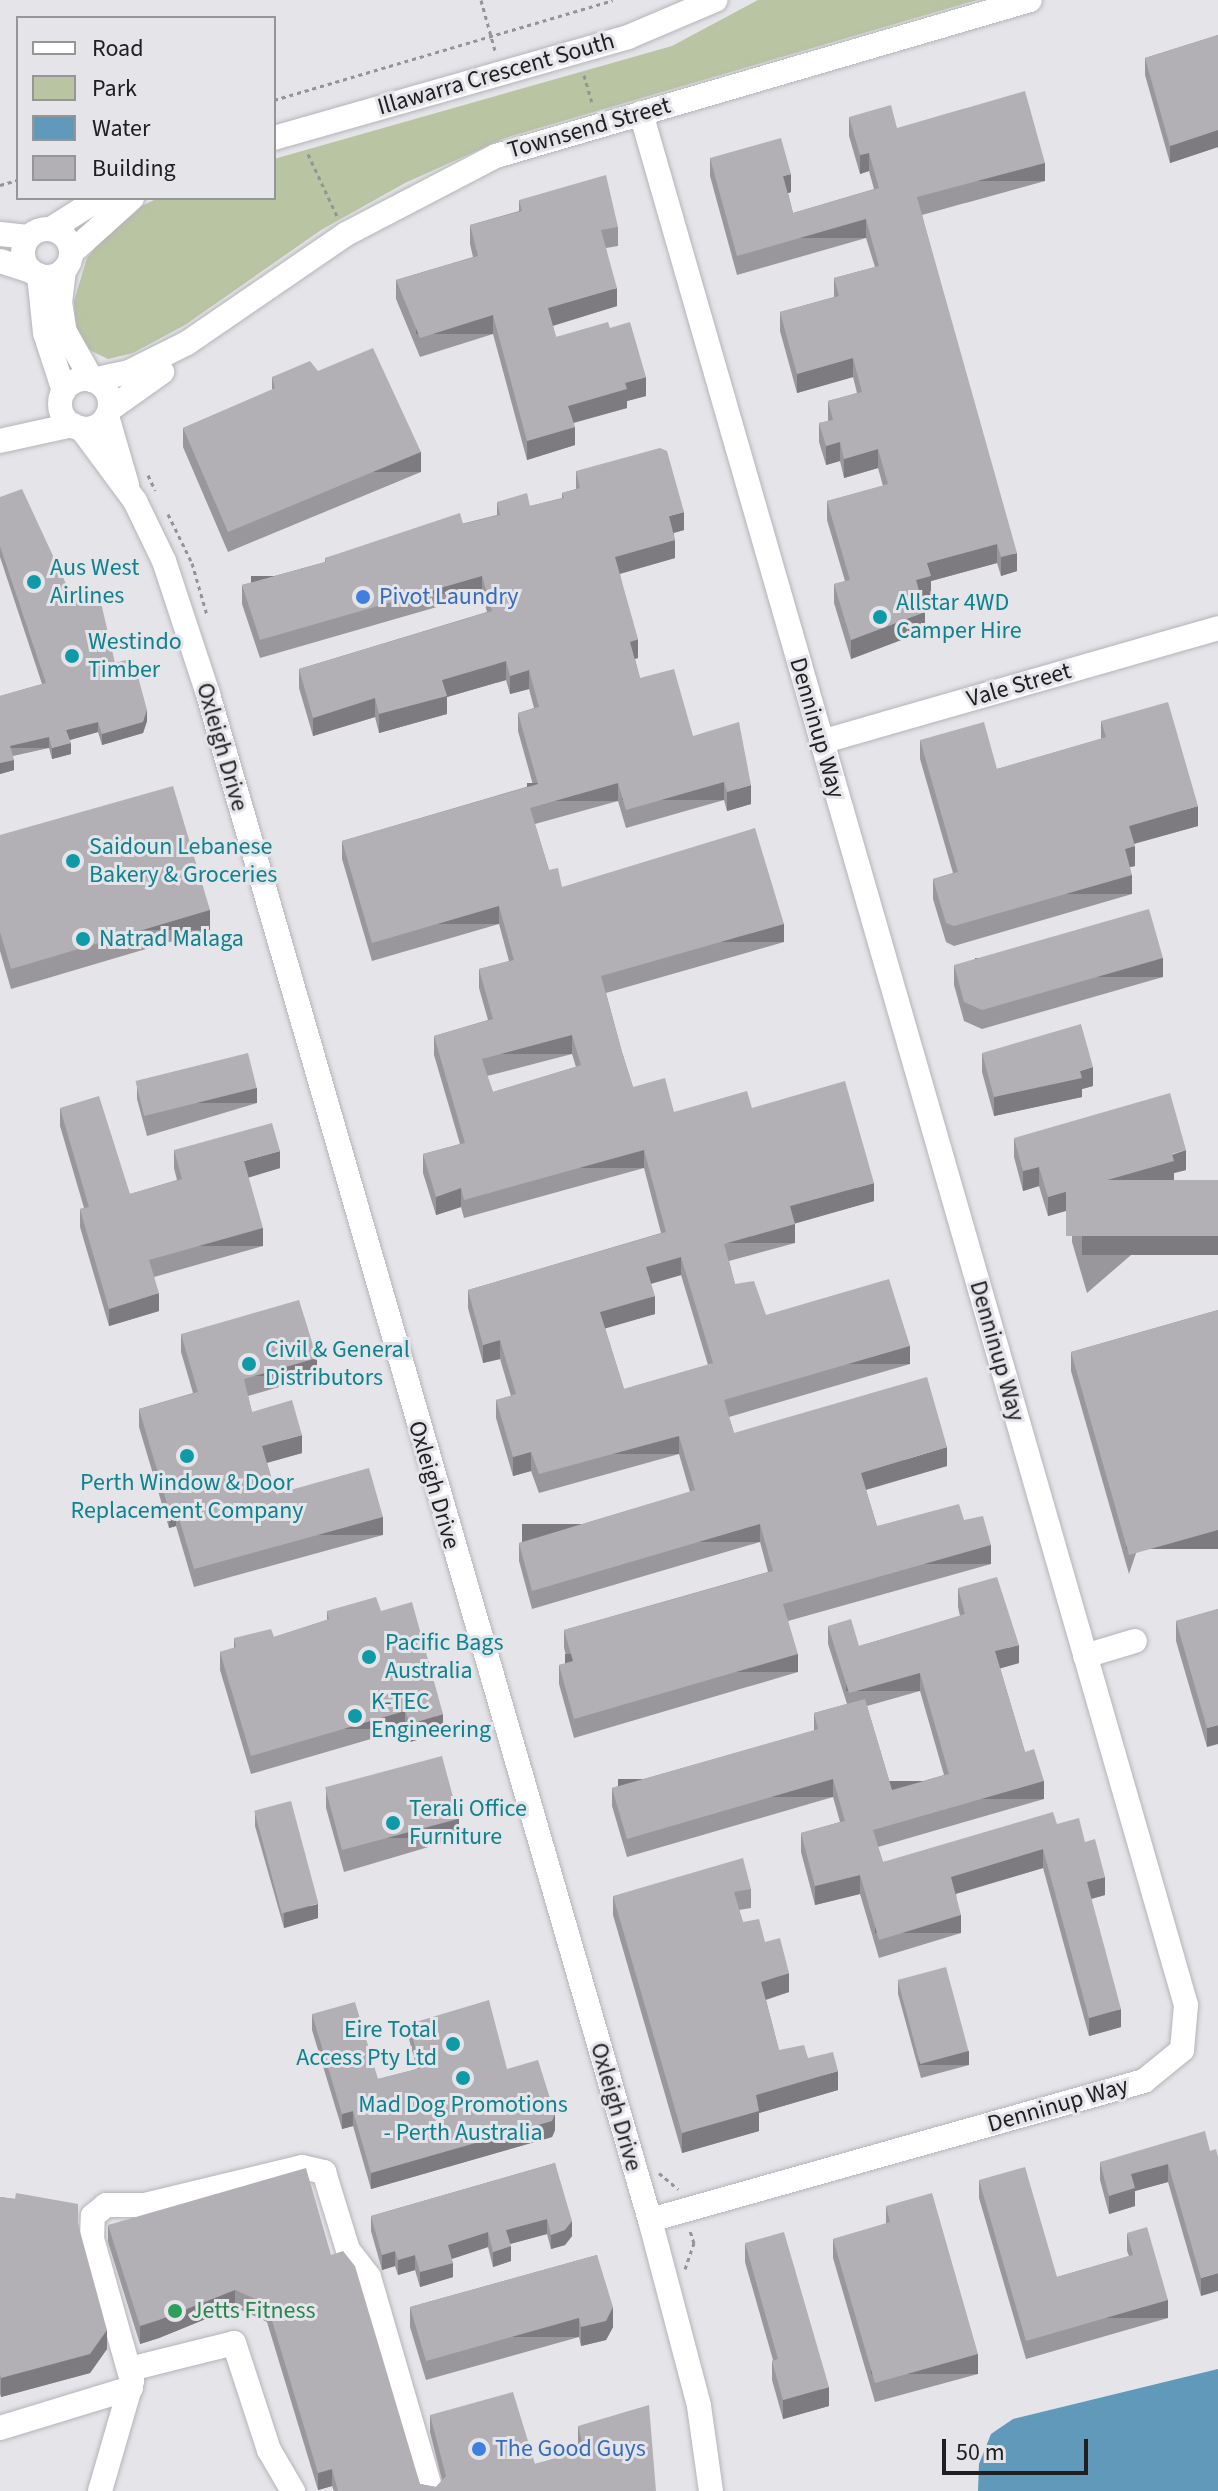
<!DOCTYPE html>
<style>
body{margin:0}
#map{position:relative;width:1218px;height:2491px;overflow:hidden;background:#e4e4e9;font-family:"Source Sans 3",sans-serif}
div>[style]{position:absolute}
.green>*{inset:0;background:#b9c4a3}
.water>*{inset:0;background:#6099ba}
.path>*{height:3px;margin-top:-1.5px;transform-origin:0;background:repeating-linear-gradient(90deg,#949497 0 4px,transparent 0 8px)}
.roads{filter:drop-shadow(0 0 2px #b4b4b9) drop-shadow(0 0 2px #b4b4b9)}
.minor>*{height:24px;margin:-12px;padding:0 12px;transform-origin:12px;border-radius:12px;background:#fff}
.minor>.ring{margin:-12px;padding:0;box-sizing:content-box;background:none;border:24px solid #fff;border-radius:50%}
.wall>*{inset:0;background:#9a979c}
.shaded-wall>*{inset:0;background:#7d7b7f;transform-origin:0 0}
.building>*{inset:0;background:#b3b0b5;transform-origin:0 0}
.dots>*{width:22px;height:22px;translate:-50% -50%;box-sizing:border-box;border:4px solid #e4e4e9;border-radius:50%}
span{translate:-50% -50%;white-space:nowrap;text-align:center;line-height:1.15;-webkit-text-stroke:6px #e4e4e9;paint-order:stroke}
.street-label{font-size:24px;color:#202022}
.culture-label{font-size:24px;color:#0d838f}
.left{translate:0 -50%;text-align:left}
.right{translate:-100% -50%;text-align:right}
.shop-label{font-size:24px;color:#366cbe}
.leisure-label{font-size:24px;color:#27864d}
.legend{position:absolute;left:16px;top:16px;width:260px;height:184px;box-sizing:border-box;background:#e4e4e9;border:2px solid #969699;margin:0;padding:10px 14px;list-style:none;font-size:24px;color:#202022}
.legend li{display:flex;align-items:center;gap:16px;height:40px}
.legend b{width:40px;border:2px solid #969699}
.scale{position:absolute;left:942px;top:2439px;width:146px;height:36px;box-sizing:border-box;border:4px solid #202022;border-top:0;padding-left:10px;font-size:24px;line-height:28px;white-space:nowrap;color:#202022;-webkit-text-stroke:6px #e4e4e9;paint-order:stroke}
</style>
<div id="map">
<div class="green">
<i style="clip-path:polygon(758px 0,977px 0,505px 138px,405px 183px,321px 230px,185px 325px,133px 353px,108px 359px,85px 348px,75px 325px,74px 301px,87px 258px,121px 216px,158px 198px,274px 198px,274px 159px,672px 46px)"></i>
</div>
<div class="water">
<i style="clip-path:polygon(1218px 2369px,1218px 2491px,978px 2491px,979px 2464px,991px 2434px,1013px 2419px)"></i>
</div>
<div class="path">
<i style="left:481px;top:0;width:56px;rotate:74.5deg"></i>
<i style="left:584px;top:75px;width:32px;rotate:74deg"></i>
<i style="left:274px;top:100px;width:353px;rotate:-16.4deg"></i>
<i style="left:308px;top:154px;width:68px;rotate:64.9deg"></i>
<i style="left:0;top:185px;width:19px;rotate:-16deg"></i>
<i style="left:148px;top:475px;width:17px;rotate:65deg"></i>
<i style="left:168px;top:514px;width:55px;rotate:63.9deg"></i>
<i style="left:192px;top:563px;width:54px;rotate:73.9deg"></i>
<i style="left:659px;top:2173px;width:25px;rotate:40deg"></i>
<i style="left:685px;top:2269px;width:28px;rotate:-71deg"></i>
<i style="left:694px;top:2243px;width:13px;rotate:-108deg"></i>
</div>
<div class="roads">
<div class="minor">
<i style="left:641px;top:113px;width:1969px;rotate:73.93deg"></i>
<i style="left:1186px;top:2005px;width:45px;rotate:95.1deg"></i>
<i style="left:1182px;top:2050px;width:49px;rotate:140.8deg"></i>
<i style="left:1144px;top:2081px;width:513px;rotate:164.28deg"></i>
<i style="left:274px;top:138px;width:368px;rotate:-15.9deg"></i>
<i style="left:628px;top:37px;width:95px;rotate:-23deg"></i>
<i style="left:51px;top:229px;width:58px;rotate:-32.3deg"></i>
<i class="ring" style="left:23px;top:229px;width:24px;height:24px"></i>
<i style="left:0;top:234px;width:28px;rotate:6deg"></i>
<i style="left:71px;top:253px;width:82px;rotate:-42deg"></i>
<i style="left:0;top:261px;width:33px;rotate:18deg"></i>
<i style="left:64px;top:270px;width:32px;rotate:97deg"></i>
<i style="left:60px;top:302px;width:30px;rotate:81deg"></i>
<i style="left:65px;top:332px;width:55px;rotate:60.6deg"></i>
<i style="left:39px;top:275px;width:58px;rotate:84.1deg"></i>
<i style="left:45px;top:333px;width:61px;rotate:71.9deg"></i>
<i class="ring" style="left:60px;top:379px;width:26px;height:26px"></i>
<i style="left:92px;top:380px;width:38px;rotate:-12deg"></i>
<i style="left:129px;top:372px;width:65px;rotate:-26.6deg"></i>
<i style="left:187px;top:343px;width:193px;rotate:-34.4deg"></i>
<i style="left:346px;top:234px;width:169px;rotate:-27.5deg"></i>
<i style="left:496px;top:156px;width:556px;rotate:-16.28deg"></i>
<i style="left:110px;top:409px;width:64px;rotate:-35.4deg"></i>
<i style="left:107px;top:416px;width:72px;rotate:73.8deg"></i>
<i style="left:81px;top:428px;width:91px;rotate:53.5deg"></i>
<i style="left:135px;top:501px;width:67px;rotate:64.2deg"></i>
<i style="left:164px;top:561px;width:140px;rotate:71.7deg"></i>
<i style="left:208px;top:694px;width:1589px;rotate:73.85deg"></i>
<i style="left:650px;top:2220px;width:192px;rotate:75.2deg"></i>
<i style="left:699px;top:2406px;width:86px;rotate:82deg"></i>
<i style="left:0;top:441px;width:75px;rotate:-12.4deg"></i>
<i style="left:821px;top:742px;width:413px;rotate:-16deg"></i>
<i style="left:1085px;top:1656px;width:52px;rotate:-16.7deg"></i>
<i style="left:130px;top:2369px;width:107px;rotate:-14deg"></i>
<i style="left:234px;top:2343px;width:113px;rotate:71.9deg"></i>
<i style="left:269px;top:2450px;width:48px;rotate:59.7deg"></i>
<i style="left:0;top:2428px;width:137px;rotate:-17deg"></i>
<i style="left:100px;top:2491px;width:115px;rotate:-73.8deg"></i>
<i style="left:132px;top:2381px;width:148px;rotate:-105.7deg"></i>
<i style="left:92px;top:2239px;width:23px;rotate:-88deg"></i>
<i style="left:93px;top:2216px;width:17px;rotate:-40deg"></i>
<i style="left:106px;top:2205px;width:39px"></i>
<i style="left:145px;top:2205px;width:162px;rotate:-13.6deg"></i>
<i style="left:302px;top:2167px;width:23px;rotate:13deg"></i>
<i style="left:324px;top:2172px;width:82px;rotate:72.9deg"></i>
<i style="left:348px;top:2250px;width:34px;rotate:52deg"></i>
<i style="left:369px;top:2277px;width:223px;rotate:73.8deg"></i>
</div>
</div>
<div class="wall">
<i style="clip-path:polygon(1218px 35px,1218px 147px,1170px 163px,1145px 75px,1145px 58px)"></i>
<i style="clip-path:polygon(849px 117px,897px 128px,1045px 181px,922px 215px,1017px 571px,1001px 576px,997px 563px,931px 581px,931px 595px,921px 597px,925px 631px,851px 659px,834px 603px,834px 584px,845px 581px,827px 520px,827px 501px,883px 486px,878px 468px,844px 478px,840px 461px,826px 465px,819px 442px,819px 423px,828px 421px,828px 401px,857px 393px,853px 377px,797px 393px,780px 331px,780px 312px,834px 297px,834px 278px,875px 267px,866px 238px,737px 275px,710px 176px,710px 158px,791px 192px,788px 193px,793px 213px,874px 189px,869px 171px,860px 174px,849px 136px)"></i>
<i style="clip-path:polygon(519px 200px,618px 227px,618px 246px,606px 248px,617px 306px,553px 326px,556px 337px,610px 328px,646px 396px,627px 401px,627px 408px,574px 423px,575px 445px,527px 460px,493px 334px,420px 357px,396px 299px,396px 280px,473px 257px,470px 244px,470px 225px,519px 211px)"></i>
<i style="clip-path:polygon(318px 371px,421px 472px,228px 552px,183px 447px,183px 428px,272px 390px,272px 377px)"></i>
<i style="clip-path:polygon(evenodd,576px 471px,684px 530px,674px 533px,675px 558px,620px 574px,638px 658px,635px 659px,640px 678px,693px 736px,751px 804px,727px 811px,724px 800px,626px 828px,618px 801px,535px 824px,549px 870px,562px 887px,784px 942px,606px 993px,622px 1052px,633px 1087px,674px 1112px,752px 1108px,874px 1201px,795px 1223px,795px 1243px,729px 1261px,735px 1284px,766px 1315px,910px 1364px,729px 1417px,734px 1433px,947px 1466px,866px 1490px,877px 1526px,964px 1520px,991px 1564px,788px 1621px,798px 1672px,574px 1738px,559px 1684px,559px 1665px,568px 1663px,564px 1648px,564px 1630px,768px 1572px,760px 1542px,532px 1609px,519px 1561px,519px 1543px,690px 1492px,679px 1454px,539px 1493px,531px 1471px,513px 1476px,496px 1418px,496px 1400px,511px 1396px,500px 1359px,483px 1363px,468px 1308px,468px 1290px,661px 1233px,644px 1168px,464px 1218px,461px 1207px,436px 1215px,423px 1173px,423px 1154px,460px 1144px,434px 1055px,434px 1036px,488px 1020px,479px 988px,479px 969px,509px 961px,499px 924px,372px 961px,342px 859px,342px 841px,533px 785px,518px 731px,518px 713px,534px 708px,529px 689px,510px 694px,506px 680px,447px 697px,447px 714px,379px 733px,375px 717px,313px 736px,299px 688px,299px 669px,487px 612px,482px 594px,260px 658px,242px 604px,242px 585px,325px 562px,325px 558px,497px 515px,497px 502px,530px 506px,562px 498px,562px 493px,576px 489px,576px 471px,572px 1054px,576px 1067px,493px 1092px,487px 1076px,572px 1054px,576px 471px,681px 1275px,708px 1365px,624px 1389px,605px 1328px,655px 1314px,651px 1284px,681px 1275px)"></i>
<i style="clip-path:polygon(0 497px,74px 601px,115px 663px,147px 721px,143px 733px,102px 745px,98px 732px,70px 740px,71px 754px,52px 759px,49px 748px,13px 756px,14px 770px,0 774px,0 696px,42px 684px,0 557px)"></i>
<i style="clip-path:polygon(1101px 721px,1198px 826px,1134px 844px,1135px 866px,1130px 867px,1132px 894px,954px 946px,946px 942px,933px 899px,933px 879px,953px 873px,920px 759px,920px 740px,997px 769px,1101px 739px)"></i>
<i style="clip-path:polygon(0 835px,210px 930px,11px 989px,0 951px)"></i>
<i style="clip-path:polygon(954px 965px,1163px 977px,982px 1029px,964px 1021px,954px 985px)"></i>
<i style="clip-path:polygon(982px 1053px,1093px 1086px,1082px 1089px,1082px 1097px,994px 1116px,982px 1072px)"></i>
<i style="clip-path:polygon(137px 1085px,257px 1103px,147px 1136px,137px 1099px)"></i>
<i style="clip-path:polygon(60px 1108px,130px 1194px,177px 1180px,174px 1168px,174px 1150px,280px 1168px,248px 1177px,263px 1246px,154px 1277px,159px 1311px,109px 1326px,80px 1227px,80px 1209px,84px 1208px,60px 1126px)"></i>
<i style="clip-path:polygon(1014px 1138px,1186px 1170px,1174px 1173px,1174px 1180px,1048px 1216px,1039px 1186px,1023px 1191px,1014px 1157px)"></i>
<i style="clip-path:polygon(1218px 1180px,1087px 1293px,1072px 1242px,1072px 1222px)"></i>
<i style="clip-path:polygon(1218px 1310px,1129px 1574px,1071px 1371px,1071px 1352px)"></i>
<i style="clip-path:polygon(181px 1334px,317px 1376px,248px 1396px,252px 1412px,302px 1453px,267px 1463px,276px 1494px,383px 1535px,194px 1587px,176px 1526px,169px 1528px,139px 1427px,139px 1409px,193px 1393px,181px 1352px)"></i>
<i style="clip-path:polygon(evenodd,958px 1588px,1019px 1663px,1000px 1668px,1025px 1752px,1044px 1799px,878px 1847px,883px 1862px,1057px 1824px,1085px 1842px,1105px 1895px,1091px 1899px,1121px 2027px,1089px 2036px,1043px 1868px,956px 1894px,961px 1933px,879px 1958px,860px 1894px,815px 1905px,801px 1852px,801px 1833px,840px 1822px,833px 1797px,627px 1857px,612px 1806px,612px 1788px,814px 1731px,814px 1713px,847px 1704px,828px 1644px,828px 1626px,859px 1646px,960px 1616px,958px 1607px,958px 1588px,920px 1691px,944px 1775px,892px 1790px,867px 1706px,920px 1691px)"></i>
<i style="clip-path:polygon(1218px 1609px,1207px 1747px,1176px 1641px,1176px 1621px)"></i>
<i style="clip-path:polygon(327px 1611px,381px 1611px,443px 1732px,410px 1742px,405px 1729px,251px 1774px,220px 1670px,220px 1652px,234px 1648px,234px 1638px,274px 1637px,327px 1620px)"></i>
<i style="clip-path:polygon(326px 1789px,459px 1838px,344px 1872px,326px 1808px)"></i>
<i style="clip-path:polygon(255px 1812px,318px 1918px,284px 1928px,255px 1826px)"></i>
<i style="clip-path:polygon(751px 1889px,751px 1908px,739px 1910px,743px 1922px,765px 1942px,789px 1992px,766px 2000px,779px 2050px,808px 2058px,838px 2090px,759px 2113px,759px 2131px,682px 2153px,613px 1915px,613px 1896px)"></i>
<i style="clip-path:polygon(898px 1980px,969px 2065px,921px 2078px,898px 1994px)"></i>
<i style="clip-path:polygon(312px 2014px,378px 2079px,417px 2069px,409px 2039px,409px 2024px,507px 2069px,555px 2130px,552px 2137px,371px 2189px,353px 2126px,342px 2129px,312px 2030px)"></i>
<i style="clip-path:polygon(1210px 2151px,1201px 2296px,1168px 2182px,1135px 2191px,1135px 2206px,1109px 2214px,1100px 2180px,1100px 2162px)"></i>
<i style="clip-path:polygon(555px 2163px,572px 2236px,565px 2245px,551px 2249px,547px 2234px,510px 2244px,511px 2261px,493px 2267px,488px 2247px,452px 2259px,453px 2277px,420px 2287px,415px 2270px,398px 2275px,395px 2266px,382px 2270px,371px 2231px,371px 2216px)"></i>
<i style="clip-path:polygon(979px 2180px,1057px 2277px,1129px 2256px,1127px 2251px,1127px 2233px,1168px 2318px,1026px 2359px,979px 2198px)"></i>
<i style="clip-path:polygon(0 2197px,15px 2199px,78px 2224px,107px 2349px,90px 2373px,1px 2397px,0 2394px)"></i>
<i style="clip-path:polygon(886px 2206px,978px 2374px,875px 2402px,833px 2258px,833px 2239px,886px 2224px)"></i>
<i style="clip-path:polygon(108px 2225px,331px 2255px,420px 2484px,436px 2487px,442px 2480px,430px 2432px,430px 2415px,535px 2464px,580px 2452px,578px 2444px,578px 2426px,656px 2491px,334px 2491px,332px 2486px,318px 2490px,267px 2322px,235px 2307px,159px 2338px,140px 2344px,108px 2242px)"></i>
<i style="clip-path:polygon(745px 2243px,829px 2406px,783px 2419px,772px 2380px,772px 2361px,773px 2360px,745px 2262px)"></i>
<i style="clip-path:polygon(597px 2255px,613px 2327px,606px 2340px,581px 2346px,579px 2337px,426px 2380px,410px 2327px,410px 2307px)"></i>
</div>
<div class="shaded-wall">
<i style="clip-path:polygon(1218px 130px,1218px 147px,1170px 163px,1170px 146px)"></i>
<i style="clip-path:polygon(869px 153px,869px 171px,860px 174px,860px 155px)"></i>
<i style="left:1045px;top:163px;width:18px;height:132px;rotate:90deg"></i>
<i style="clip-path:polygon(791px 174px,791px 192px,783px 195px,783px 176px)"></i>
<i style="left:866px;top:219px;width:19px;height:134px;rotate:90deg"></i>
<i style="clip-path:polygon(617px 288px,617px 306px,548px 327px,548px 308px)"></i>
<i style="left:493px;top:315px;width:19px;height:77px;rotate:90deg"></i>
<i style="clip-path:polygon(853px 358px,853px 377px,797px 393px,797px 374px)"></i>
<i style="clip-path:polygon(646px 377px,646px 396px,627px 401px,627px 408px,568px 424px,568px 406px,625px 383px)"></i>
<i style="clip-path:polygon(575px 427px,575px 445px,527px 460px,527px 441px)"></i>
<i style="clip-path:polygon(840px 442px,840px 461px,826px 465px,826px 446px)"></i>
<i style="clip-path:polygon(878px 449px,878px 468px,844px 478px,844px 459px)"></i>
<i style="left:421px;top:452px;width:20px;height:209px;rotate:90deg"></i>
<i style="clip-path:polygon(684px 512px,684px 530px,669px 534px,669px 516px)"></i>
<i style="clip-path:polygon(675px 540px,675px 558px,615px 575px,615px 557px)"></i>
<i style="clip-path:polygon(997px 544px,997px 563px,931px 581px,931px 595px,916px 599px,916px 580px,927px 563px)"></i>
<i style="clip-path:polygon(1017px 553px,1017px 571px,1001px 576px,1001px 557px)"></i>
<i style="left:482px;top:576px;width:18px;height:231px;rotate:90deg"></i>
<i style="clip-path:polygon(925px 612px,925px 631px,851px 659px,851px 640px)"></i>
<i style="clip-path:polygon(638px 639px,638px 658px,630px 660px,630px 642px)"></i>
<i style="clip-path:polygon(506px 661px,506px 680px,447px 697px,447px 714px,379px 733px,379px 714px,442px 680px)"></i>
<i style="clip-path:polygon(529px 670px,529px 689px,510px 694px,510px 676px)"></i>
<i style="clip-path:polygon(375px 698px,375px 717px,313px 736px,313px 718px)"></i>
<i style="clip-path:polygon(147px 710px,147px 721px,143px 733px,102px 745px,102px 734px)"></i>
<i style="clip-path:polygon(98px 722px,98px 732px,66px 741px,66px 730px)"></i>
<i style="left:49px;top:737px;width:11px;height:40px;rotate:90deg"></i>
<i style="clip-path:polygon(71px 743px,71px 754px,52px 759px,52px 748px)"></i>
<i style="clip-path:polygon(14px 760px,14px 770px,0 774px,0 763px)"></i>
<i style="left:724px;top:782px;width:18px;height:102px;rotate:90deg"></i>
<i style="left:618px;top:783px;width:18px;height:91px;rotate:90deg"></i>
<i style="clip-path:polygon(751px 785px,751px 804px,727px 811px,727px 792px)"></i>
<i style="clip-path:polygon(1198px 806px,1198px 826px,1129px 845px,1129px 826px)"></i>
<i style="clip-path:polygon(1135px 846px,1135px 866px,1125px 868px,1125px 849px)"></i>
<i style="left:1132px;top:875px;width:19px;height:185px;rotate:90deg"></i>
<i style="left:499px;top:906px;width:18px;height:132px;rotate:90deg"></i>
<i style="left:210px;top:910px;width:20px;height:208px;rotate:90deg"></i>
<i style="left:784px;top:924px;width:18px;height:190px;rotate:90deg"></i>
<i style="left:1163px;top:958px;width:19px;height:188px;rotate:90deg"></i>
<i style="left:572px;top:1035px;width:19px;height:93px;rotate:90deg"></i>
<i style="clip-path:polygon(1093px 1067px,1093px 1086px,1082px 1089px,1082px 1097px,994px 1116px,994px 1097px)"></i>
<i style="left:257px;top:1088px;width:15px;height:115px;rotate:90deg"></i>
<i style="left:644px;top:1150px;width:18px;height:187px;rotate:90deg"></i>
<i style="clip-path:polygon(1186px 1150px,1186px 1170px,1174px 1173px,1174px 1180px,1048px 1216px,1048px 1197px)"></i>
<i style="clip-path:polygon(280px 1151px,280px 1168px,244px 1179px,244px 1161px)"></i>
<i style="clip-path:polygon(1039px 1167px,1039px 1186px,1023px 1191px,1023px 1171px)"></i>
<i style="clip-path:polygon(874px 1183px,874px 1201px,790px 1225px,790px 1206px)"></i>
<i style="clip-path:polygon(461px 1188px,461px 1207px,436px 1215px,436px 1197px)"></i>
<i style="left:795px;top:1224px;width:19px;height:74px;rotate:90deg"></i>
<i style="left:263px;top:1228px;width:18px;height:118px;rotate:90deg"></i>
<i style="left:1218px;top:1236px;width:19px;height:136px;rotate:90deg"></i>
<i style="clip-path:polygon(681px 1257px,681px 1275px,646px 1285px,646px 1267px)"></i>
<i style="clip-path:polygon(159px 1293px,159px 1311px,109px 1326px,109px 1309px)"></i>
<i style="clip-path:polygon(655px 1296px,655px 1314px,600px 1330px,600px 1312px)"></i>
<i style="clip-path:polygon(500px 1340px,500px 1359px,483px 1363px,483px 1345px)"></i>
<i style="left:910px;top:1346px;width:18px;height:194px;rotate:90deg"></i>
<i style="left:317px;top:1358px;width:18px;height:76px;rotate:90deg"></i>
<i style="clip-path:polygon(302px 1435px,302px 1453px,262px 1464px,262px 1446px)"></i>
<i style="left:679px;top:1436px;width:18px;height:145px;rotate:90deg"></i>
<i style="clip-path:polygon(947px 1447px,947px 1466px,861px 1491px,861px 1473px)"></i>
<i style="clip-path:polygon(531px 1452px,531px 1471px,513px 1476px,513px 1457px)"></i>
<i style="clip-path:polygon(176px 1508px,176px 1526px,169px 1528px,169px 1510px)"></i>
<i style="left:383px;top:1517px;width:18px;height:196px;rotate:90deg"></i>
<i style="left:760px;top:1524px;width:18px;height:238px;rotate:90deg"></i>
<i style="left:1218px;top:1530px;width:19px;height:92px;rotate:90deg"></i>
<i style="left:991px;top:1545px;width:19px;height:216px;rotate:90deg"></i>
<i style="clip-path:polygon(1019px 1645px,1019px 1663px,995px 1670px,995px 1651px)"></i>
<i style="left:798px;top:1654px;width:18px;height:233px;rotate:90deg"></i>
<i style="left:920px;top:1673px;width:18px;height:74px;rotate:90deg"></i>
<i style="left:405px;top:1711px;width:18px;height:160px;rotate:90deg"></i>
<i style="clip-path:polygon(443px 1714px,443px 1732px,410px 1742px,410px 1724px)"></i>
<i style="clip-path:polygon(1218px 1725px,1218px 1744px,1207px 1747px,1207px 1728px)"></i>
<i style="left:833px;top:1779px;width:18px;height:215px;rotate:90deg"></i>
<i style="left:1044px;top:1781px;width:18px;height:178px;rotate:90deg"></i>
<i style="left:459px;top:1819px;width:19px;height:120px;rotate:90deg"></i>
<i style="clip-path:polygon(1043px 1849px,1043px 1868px,951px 1895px,951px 1877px)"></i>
<i style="clip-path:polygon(860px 1875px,860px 1894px,815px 1905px,815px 1886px)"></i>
<i style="clip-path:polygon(1105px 1877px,1105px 1895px,1087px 1900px,1087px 1882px)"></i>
<i style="clip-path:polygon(318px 1904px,318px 1918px,284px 1928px,284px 1913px)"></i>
<i style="left:961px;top:1915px;width:18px;height:86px;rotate:90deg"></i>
<i style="clip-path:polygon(789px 1973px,789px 1992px,761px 2001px,761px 1982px)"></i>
<i style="clip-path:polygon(1121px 2009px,1121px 2027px,1089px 2036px,1089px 2018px)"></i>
<i style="left:969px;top:2051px;width:14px;height:50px;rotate:90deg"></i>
<i style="clip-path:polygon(838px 2071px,838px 2090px,759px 2113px,759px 2131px,682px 2153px,682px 2133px,756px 2095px)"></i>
<i style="clip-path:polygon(353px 2111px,353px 2126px,342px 2129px,342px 2114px)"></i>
<i style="clip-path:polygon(555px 2114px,555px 2130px,552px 2137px,371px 2189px,371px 2173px)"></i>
<i style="clip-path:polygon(1168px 2164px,1168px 2182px,1135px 2191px,1135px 2206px,1109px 2214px,1109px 2196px,1131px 2174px)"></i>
<i style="clip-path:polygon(547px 2219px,547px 2234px,506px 2245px,506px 2230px)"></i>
<i style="clip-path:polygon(572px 2221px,572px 2236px,565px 2245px,551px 2249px,551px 2235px)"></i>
<i style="clip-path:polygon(488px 2232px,488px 2247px,448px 2260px,448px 2245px)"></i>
<i style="clip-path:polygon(511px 2246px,511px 2261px,493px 2267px,493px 2252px)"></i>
<i style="clip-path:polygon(395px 2251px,395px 2266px,382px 2270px,382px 2255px)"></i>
<i style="clip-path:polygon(415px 2255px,415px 2270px,398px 2275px,398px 2260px)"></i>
<i style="clip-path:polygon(453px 2263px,453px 2277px,420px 2287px,420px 2272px)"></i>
<i style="clip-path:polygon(1218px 2273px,1218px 2291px,1201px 2296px,1201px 2278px)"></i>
<i style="clip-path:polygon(235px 2290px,235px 2307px,159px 2338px,140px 2344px,140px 2326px)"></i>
<i style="left:1168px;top:2300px;width:18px;height:148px;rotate:90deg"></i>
<i style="clip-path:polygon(613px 2307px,613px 2327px,606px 2340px,581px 2346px,581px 2327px)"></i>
<i style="left:579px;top:2318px;width:19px;height:159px;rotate:90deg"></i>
<i style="clip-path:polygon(107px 2330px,107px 2349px,90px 2373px,1px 2397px,1px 2378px)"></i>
<i style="left:978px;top:2354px;width:20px;height:107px;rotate:90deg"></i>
<i style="clip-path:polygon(829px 2387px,829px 2406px,783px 2419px,783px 2400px)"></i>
<i style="clip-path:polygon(332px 2469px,332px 2486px,318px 2490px,318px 2473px)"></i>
</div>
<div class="building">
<i style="clip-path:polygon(1218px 35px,1218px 130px,1170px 146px,1145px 58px)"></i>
<i style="clip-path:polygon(1025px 91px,1045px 163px,917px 197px,1017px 553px,1001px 557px,997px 544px,927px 563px,931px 576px,916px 580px,925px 612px,851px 640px,834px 584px,850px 580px,827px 501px,888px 484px,878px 449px,844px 459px,840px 442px,826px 446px,819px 423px,833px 420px,828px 401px,862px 392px,853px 358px,797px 374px,780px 312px,839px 296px,834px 278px,879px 266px,866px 219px,737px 256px,710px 158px,781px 138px,791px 174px,783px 176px,793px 213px,879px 188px,869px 153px,860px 155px,849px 117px,891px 105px,897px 128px)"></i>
<i style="clip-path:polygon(606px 175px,618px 227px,601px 230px,617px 288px,548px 308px,556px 337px,608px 322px,610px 328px,630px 322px,646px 377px,625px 383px,627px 389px,568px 406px,575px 427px,527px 441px,493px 315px,420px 338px,396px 280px,478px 256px,470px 225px,522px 211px,519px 200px)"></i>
<i style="clip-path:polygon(373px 348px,421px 452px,228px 532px,183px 428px,275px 388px,272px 377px,310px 361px,318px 371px)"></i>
<i style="clip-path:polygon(evenodd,660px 448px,667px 451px,684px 512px,669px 516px,675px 540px,615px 557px,638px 639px,630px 642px,640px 678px,674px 669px,693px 736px,739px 722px,751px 785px,727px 792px,724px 782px,626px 810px,618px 783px,530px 808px,549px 870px,558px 868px,562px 887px,755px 828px,784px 924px,601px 976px,622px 1052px,633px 1087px,665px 1078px,674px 1112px,747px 1091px,752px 1108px,845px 1081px,874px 1183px,790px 1206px,795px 1224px,724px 1244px,735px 1284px,754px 1281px,766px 1315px,889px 1279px,910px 1346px,724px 1400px,734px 1433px,927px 1377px,947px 1447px,861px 1473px,877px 1526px,959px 1504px,964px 1520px,983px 1516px,991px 1545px,783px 1604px,798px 1654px,574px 1719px,559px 1665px,573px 1661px,564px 1630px,773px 1571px,760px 1524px,532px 1591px,519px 1543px,695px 1490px,679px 1436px,539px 1474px,531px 1452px,513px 1457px,496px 1400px,516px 1394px,500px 1340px,483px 1345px,468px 1290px,666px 1232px,644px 1150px,464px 1200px,461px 1188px,436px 1197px,423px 1154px,465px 1143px,434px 1036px,493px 1019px,479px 969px,514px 960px,499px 906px,372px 943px,342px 841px,538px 784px,518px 713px,539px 707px,529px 670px,510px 676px,506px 661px,442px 680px,447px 696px,379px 714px,375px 698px,313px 718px,299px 669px,492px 611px,482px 576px,260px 640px,242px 585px,326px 562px,325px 558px,460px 513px,463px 524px,500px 515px,497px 502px,527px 493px,530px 506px,564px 498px,562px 493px,580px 488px,576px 471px,660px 448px,572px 1035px,581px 1065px,493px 1092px,482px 1059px,572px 1035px,660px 448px,681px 1257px,713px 1363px,624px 1389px,600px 1312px,655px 1296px,646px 1267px,681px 1257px)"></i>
<i style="clip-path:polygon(22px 489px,74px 601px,99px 594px,115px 663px,133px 658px,147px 710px,143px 722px,102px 734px,98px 722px,66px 730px,71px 743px,52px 748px,49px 737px,10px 746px,14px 760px,0 763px,0 696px,46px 683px,0 546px,0 497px)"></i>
<i style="clip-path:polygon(1168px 702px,1198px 806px,1129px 826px,1135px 846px,1125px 849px,1132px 875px,954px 926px,946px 923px,933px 879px,958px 872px,920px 740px,984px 722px,997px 769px,1106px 737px,1101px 721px)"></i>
<i style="clip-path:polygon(173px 786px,210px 910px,11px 969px,0 932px,0 835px)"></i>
<i style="clip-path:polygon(1149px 909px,1163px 958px,982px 1010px,964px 1002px,954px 965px)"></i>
<i style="clip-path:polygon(1081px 1024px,1093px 1067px,1080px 1071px,1082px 1078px,994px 1097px,982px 1053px)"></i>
<i style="left:248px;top:1053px;width:36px;height:116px;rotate:76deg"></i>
<i style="clip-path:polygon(1170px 1093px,1186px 1150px,1172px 1154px,1174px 1161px,1048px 1197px,1039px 1167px,1023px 1171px,1014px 1138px)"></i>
<i style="clip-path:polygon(99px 1096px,130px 1194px,182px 1179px,174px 1150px,272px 1123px,280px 1151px,244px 1161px,263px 1228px,149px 1260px,159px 1293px,109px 1309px,80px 1209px,89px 1207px,60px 1108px)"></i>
<i style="left:1218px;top:1180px;width:56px;height:152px;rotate:90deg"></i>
<i style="clip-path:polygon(299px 1300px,317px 1358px,244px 1379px,252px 1412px,292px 1400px,302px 1435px,262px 1446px,276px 1494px,369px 1468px,383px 1517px,194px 1569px,176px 1508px,169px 1510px,139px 1409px,198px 1392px,181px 1334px)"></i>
<i style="clip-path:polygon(1218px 1310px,1218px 1530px,1129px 1555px,1071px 1352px)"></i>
<i style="clip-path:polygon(997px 1577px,1019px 1645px,995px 1651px,1025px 1752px,1034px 1749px,1044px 1781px,873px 1830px,883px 1862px,1053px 1812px,1057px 1824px,1079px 1818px,1085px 1842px,1095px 1839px,1105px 1877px,1087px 1882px,1121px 2009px,1089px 2018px,1043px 1849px,951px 1877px,961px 1915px,879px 1940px,860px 1875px,815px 1886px,801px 1833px,845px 1821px,833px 1779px,627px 1839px,612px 1788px,818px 1729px,814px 1713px,865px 1699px,892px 1790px,949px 1774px,920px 1673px,849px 1693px,828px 1626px,851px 1619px,859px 1646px,965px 1614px,958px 1588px)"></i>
<i style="clip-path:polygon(376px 1597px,381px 1611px,412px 1602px,443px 1714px,410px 1724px,405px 1711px,251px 1756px,220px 1652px,236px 1647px,234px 1638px,271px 1629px,274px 1637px,329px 1619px,327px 1611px)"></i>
<i style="clip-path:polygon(1218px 1609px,1218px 1725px,1207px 1728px,1176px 1621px)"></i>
<i style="left:442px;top:1756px;width:65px;height:121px;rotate:75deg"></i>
<i style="left:291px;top:1801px;width:106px;height:38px;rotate:75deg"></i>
<i style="clip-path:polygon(743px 1858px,751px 1889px,734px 1892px,743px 1922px,759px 1919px,765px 1942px,780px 1938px,789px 1973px,761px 1982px,779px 2050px,804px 2045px,808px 2058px,833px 2052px,838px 2071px,756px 2095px,759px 2111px,682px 2133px,613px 1896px)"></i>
<i style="left:946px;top:1967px;width:87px;height:50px;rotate:75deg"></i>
<i style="clip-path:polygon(489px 2000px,507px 2069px,538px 2060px,555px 2114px,552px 2121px,371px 2173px,353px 2111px,342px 2114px,312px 2014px,355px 2002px,378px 2079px,421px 2068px,409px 2024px)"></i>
<i style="clip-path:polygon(1205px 2131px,1210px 2151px,1216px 2149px,1218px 2157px,1218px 2273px,1201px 2278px,1168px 2164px,1131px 2174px,1135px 2188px,1109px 2196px,1100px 2162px)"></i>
<i style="clip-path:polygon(555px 2163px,572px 2221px,565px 2230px,551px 2235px,547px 2219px,506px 2230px,511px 2246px,493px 2252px,488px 2232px,448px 2245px,453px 2263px,420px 2272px,415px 2255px,398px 2260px,395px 2251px,382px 2255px,371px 2216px)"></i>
<i style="clip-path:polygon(1025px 2167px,1057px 2277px,1133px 2255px,1127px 2233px,1147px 2227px,1168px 2300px,1026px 2341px,979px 2180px)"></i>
<i style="clip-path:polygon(306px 2168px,331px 2255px,343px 2251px,355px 2266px,420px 2484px,436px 2487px,446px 2476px,430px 2415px,513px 2392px,535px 2464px,584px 2450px,578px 2426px,649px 2405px,656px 2491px,338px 2491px,332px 2469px,318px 2473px,267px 2304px,235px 2290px,159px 2320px,140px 2326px,108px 2225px)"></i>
<i style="clip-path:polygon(16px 2193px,78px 2204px,78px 2224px,107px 2330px,90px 2354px,1px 2378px,0 2374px,0 2197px,15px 2199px)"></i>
<i style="clip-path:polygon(932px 2193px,978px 2354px,875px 2383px,833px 2239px,890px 2222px,886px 2206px)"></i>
<i style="clip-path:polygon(784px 2232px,829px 2387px,783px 2400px,772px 2361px,778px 2359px,745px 2243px)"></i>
<i style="clip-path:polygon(597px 2255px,613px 2307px,606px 2321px,581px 2327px,579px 2318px,426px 2361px,410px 2307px)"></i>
</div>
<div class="dots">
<i style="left:34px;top:582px;background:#0f9aa8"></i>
<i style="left:363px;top:597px;background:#3f7fe0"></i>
<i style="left:880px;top:617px;background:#0f9aa8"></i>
<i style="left:72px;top:656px;background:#0f9aa8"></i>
<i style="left:73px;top:861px;background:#0f9aa8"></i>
<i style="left:83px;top:939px;background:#0f9aa8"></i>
<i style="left:249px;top:1364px;background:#0f9aa8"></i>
<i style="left:187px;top:1456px;background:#0f9aa8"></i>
<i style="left:369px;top:1657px;background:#0f9aa8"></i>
<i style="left:355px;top:1716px;background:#0f9aa8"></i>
<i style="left:393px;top:1823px;background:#0f9aa8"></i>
<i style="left:453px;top:2044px;background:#0f9aa8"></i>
<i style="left:463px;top:2078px;background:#0f9aa8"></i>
<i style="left:175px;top:2311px;background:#2e9e5b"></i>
<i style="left:479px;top:2449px;background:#3f7fe0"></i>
</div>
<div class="street-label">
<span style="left:496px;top:74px;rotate:-16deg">Illawarra Crescent South</span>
<span style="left:589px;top:128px;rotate:-16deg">Townsend Street</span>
<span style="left:1019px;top:685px;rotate:-16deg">Vale Street</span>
<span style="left:817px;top:728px;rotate:74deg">Denninup Way</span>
<span style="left:222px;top:747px;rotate:74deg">Oxleigh Drive</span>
<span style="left:997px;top:1351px;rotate:74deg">Denninup Way</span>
<span style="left:434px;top:1485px;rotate:74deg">Oxleigh Drive</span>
<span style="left:1058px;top:2105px;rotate:-16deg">Denninup Way</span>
<span style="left:616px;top:2107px;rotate:74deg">Oxleigh Drive</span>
</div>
<div class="culture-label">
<span class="left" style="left:50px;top:582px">Aus West<br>Airlines</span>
<span class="left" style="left:896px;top:617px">Allstar 4WD<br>Camper Hire</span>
<span class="left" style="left:88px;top:656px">Westindo<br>Timber</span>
<span class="left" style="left:89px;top:861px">Saidoun Lebanese<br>Bakery &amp; Groceries</span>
<span class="left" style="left:99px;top:939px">Natrad Malaga</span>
<span class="left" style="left:265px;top:1364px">Civil &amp; General<br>Distributors</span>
<span style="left:187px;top:1497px">Perth Window &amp; Door<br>Replacement Company</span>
<span class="left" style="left:385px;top:1657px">Pacific Bags<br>Australia</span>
<span class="left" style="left:371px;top:1716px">K-TEC<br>Engineering</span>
<span class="left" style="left:409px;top:1823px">Terali Office<br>Furniture</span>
<span class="right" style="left:437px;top:2044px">Eire Total<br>Access Pty Ltd</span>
<span style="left:463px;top:2119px">Mad Dog Promotions<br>- Perth Australia</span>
</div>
<div class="shop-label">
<span class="left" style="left:379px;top:597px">Pivot Laundry</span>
<span class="left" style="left:495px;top:2449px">The Good Guys</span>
</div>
<div class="leisure-label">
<span class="left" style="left:191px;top:2311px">Jetts Fitness</span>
</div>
<ul class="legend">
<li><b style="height:10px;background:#fff"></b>Road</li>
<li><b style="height:22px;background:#b9c4a3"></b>Park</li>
<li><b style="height:22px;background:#6099ba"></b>Water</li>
<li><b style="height:22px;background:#b3b0b5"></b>Building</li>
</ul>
<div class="scale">50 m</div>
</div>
